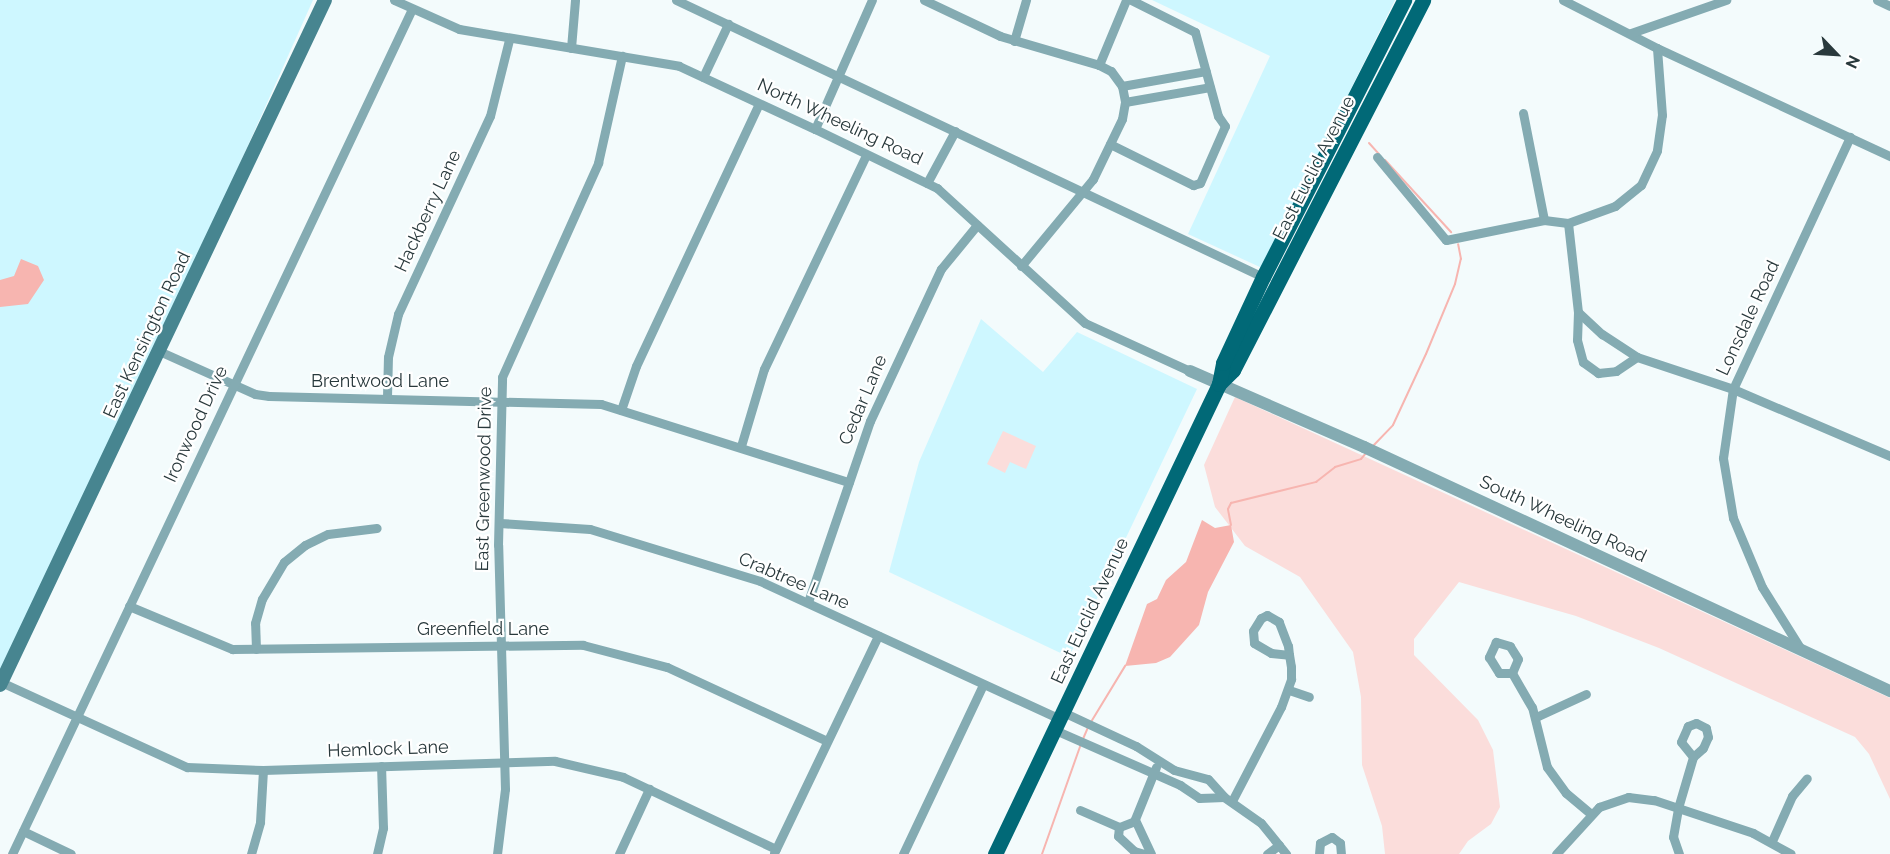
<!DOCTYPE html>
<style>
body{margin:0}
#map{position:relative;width:1890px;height:854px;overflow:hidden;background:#f3fbfc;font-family:Raleway,sans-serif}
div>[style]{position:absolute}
.built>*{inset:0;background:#cef7ff}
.green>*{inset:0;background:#fbdddb}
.water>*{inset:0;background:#f7b5b0}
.stream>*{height:2px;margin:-1px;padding:0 1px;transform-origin:1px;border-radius:1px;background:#f7b5b0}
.minor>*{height:9px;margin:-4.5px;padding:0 4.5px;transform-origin:4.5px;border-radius:4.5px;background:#84abb2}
.tertiary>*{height:12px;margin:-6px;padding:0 6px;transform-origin:6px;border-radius:6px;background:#84abb2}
.secondary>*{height:14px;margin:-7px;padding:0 7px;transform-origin:7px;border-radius:7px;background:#478590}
.primary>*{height:15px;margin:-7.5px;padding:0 7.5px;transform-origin:7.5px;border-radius:7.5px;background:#016977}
span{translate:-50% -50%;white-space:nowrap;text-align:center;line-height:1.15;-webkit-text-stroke:4.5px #fff;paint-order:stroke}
.street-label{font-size:18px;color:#29393c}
.north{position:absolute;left:1806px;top:24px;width:60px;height:60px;-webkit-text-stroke:4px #fff;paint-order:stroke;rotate:115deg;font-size:16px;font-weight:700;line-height:24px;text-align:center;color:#29393c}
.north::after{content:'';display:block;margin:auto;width:21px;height:27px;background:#29393c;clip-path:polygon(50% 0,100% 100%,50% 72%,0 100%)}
</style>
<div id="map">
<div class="built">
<i style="clip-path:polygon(0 0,313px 0,208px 235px,0 675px)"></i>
<i style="clip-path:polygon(1152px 0,1395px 0,1262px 268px,1188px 234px,1270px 56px)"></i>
<i style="clip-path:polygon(981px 319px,1043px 372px,1077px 332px,1197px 389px,1069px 657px,889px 572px,919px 462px)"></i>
</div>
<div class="green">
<i style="clip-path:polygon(1235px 397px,1890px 698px,1890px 799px,1869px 754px,1855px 737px,1659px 648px,1576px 616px,1459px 582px,1414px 639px,1414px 655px,1478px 720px,1493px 750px,1500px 807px,1491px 824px,1468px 841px,1459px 854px,1385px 854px,1382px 826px,1362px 765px,1361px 697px,1353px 652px,1300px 577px,1245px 546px,1215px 507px,1204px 465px)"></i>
<i style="clip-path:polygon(1003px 431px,1036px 446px,1026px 469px,1010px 462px,1005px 473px,987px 464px)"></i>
</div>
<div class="water">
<i style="clip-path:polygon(21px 259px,38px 266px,44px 280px,28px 304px,0 307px,0 280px,14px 276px)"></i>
<i style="clip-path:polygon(1202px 520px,1215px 528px,1231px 525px,1234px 542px,1208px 592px,1199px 625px,1170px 657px,1156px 663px,1125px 666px,1147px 604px,1157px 599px,1166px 580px,1186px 562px)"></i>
</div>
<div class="stream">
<i style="left:1369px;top:143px;width:15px;rotate:48deg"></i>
<i style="left:1385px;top:160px;width:98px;rotate:47.5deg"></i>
<i style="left:1372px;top:447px;width:30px;rotate:-46deg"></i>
<i style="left:1393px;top:425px;width:78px;rotate:-65.1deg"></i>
<i style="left:1426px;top:354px;width:76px;rotate:-67.5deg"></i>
<i style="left:1455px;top:284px;width:26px;rotate:-77deg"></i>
<i style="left:1461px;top:259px;width:15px;rotate:-101deg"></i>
<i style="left:1231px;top:525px;width:16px;rotate:-101deg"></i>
<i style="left:1228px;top:509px;width:7px;rotate:-63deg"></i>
<i style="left:1231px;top:503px;width:88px;rotate:-13.9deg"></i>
<i style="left:1316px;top:482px;width:24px;rotate:-38deg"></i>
<i style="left:1335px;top:467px;width:27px;rotate:-17deg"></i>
<i style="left:1361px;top:459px;width:8px;rotate:-50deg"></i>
<i style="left:1091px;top:722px;width:66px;rotate:-58.7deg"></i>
<i style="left:1083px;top:739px;width:13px;rotate:-67deg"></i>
<i style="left:1042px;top:854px;width:117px;rotate:-70.5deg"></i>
</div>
<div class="minor">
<i style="left:394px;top:0;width:71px;rotate:24deg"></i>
<i style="left:459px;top:29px;width:223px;rotate:9.5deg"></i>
<i style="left:679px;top:66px;width:150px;rotate:24.9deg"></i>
<i style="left:815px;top:129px;width:136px;rotate:25.8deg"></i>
<i style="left:937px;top:188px;width:200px;rotate:42.4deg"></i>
<i style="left:1085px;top:323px;width:115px;rotate:24.6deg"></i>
<i style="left:676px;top:0;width:649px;rotate:25.26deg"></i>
<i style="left:924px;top:0;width:84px;rotate:25.3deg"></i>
<i style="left:1000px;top:36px;width:103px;rotate:16.3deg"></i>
<i style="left:1099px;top:65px;width:13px;rotate:27deg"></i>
<i style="left:1111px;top:71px;width:19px;rotate:54deg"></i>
<i style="left:1122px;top:86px;width:16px;rotate:79deg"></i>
<i style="left:1125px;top:102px;width:17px;rotate:100deg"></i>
<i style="left:1122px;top:119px;width:67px;rotate:115.8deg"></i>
<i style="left:1093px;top:179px;width:113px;rotate:129.6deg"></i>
<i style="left:1563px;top:0;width:106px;rotate:27.1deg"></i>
<i style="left:1657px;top:48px;width:257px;rotate:24.9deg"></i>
<i style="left:1877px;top:0;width:14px;rotate:25deg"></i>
<i style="left:1631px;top:33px;width:101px;rotate:-19.2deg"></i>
<i style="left:1014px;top:41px;width:43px;rotate:-73.7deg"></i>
<i style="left:571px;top:48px;width:48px;rotate:-85.2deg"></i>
<i style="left:1099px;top:65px;width:70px;rotate:-67.4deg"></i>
<i style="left:703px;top:77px;width:59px;rotate:-64.7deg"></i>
<i style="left:1122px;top:86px;width:85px;rotate:-10.1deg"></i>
<i style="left:1125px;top:102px;width:86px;rotate:-10deg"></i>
<i style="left:1523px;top:113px;width:109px;rotate:78.9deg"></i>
<i style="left:815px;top:129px;width:141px;rotate:-66.2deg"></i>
<i style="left:1110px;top:144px;width:93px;rotate:26.3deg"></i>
<i style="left:1193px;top:185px;width:7px;rotate:-16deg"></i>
<i style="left:1200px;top:183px;width:62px;rotate:-66.3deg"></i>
<i style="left:1225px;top:126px;width:12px;rotate:-125deg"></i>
<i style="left:1218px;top:116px;width:87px;rotate:-105.3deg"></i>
<i style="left:1195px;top:32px;width:72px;rotate:-153.4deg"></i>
<i style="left:1377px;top:157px;width:108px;rotate:50.3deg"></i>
<i style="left:1446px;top:240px;width:100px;rotate:-11.5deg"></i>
<i style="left:1544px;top:220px;width:24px;rotate:7deg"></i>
<i style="left:1568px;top:223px;width:50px;rotate:-19.9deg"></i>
<i style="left:1615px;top:206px;width:33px;rotate:-39deg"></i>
<i style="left:1641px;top:185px;width:38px;rotate:-65deg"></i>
<i style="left:1657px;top:150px;width:35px;rotate:-82deg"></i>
<i style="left:1662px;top:115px;width:67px;rotate:-94.3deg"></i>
<i style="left:927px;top:183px;width:59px;rotate:-61.7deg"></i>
<i style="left:1568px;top:223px;width:90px;rotate:83.6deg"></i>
<i style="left:1578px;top:312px;width:28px;rotate:92deg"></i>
<i style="left:1577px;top:340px;width:23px;rotate:75deg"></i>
<i style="left:1583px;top:362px;width:19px;rotate:36deg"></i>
<i style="left:1598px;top:373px;width:18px;rotate:-6deg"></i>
<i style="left:1616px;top:371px;width:25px;rotate:-34deg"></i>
<i style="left:1578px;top:312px;width:33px;rotate:43deg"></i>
<i style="left:1602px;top:334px;width:42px;rotate:33.3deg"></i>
<i style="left:1637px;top:357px;width:101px;rotate:18.4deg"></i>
<i style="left:1733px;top:389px;width:171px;rotate:23.1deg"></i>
<i style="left:159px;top:351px;width:105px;rotate:24.1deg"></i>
<i style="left:255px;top:394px;width:14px;rotate:8deg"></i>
<i style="left:269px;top:396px;width:332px;rotate:1.4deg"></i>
<i style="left:601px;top:404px;width:260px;rotate:17.5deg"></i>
<i style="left:387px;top:397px;width:40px;rotate:-88.6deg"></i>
<i style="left:388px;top:357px;width:44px;rotate:-76.9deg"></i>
<i style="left:398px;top:314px;width:218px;rotate:-65.1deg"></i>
<i style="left:490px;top:116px;width:78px;rotate:-76deg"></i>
<i style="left:621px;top:410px;width:46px;rotate:-71.2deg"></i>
<i style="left:636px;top:366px;width:289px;rotate:-64.9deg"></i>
<i style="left:741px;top:446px;width:80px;rotate:-73.4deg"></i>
<i style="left:764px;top:369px;width:237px;rotate:-64.5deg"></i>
<i style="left:500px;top:523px;width:90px;rotate:3.8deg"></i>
<i style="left:590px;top:529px;width:178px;rotate:17deg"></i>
<i style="left:760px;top:581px;width:330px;rotate:24.7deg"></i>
<i style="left:808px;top:602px;width:191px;rotate:-71.1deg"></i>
<i style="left:870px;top:421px;width:168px;rotate:-65deg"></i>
<i style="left:941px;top:269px;width:57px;rotate:-50.7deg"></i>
<i style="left:129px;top:606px;width:112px;rotate:22.7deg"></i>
<i style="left:232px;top:649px;width:351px;rotate:-0.7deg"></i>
<i style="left:583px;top:645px;width:87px;rotate:14.7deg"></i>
<i style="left:667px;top:667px;width:176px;rotate:24.8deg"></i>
<i style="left:256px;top:649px;width:26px;rotate:-92deg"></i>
<i style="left:255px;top:623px;width:25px;rotate:-74deg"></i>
<i style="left:262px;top:599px;width:43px;rotate:-59.3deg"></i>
<i style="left:284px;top:562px;width:27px;rotate:-39deg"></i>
<i style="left:305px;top:545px;width:25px;rotate:-26deg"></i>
<i style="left:328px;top:534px;width:49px;rotate:-7deg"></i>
<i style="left:1802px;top:651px;width:75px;rotate:-122deg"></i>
<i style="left:1762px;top:587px;width:75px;rotate:-112.8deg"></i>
<i style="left:1733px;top:518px;width:61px;rotate:-99.5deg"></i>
<i style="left:1723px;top:458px;width:70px;rotate:-81.8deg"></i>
<i style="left:1733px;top:389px;width:278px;rotate:-65.1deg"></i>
<i style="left:1512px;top:673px;width:15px;rotate:-67deg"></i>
<i style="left:1518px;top:659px;width:15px;rotate:-122deg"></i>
<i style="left:1510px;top:646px;width:15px;rotate:-164deg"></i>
<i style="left:1496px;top:642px;width:17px;rotate:115deg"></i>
<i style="left:1489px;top:657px;width:19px;rotate:58deg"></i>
<i style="left:1499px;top:673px;width:13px"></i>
<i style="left:1512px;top:673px;width:39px;rotate:60deg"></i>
<i style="left:1532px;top:707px;width:62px;rotate:76deg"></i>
<i style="left:1547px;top:767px;width:32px;rotate:54deg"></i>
<i style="left:1566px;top:793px;width:33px;rotate:40deg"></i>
<i style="left:1px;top:682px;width:205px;rotate:24.6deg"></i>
<i style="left:187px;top:767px;width:76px;rotate:2.3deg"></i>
<i style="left:263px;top:770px;width:292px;rotate:-1.8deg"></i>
<i style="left:555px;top:761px;width:70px;rotate:13.2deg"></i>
<i style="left:623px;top:777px;width:169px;rotate:25.2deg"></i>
<i style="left:1289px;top:690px;width:21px;rotate:19deg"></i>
<i style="left:1063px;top:712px;width:81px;rotate:25deg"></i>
<i style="left:1136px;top:746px;width:45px;rotate:32.3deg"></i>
<i style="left:1174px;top:770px;width:35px;rotate:15deg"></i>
<i style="left:1208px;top:779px;width:24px;rotate:48deg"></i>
<i style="left:1224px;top:797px;width:45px;rotate:35.1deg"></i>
<i style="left:1261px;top:823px;width:40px;rotate:51deg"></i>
<i style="left:1536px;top:717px;width:55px;rotate:-24.7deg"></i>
<i style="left:1055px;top:730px;width:137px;rotate:23.7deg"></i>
<i style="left:1180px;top:785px;width:23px;rotate:34deg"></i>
<i style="left:1199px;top:798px;width:25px;rotate:-2deg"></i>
<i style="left:1232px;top:801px;width:106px;rotate:-62.5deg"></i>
<i style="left:1281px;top:707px;width:30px;rotate:-70deg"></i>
<i style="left:1291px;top:679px;width:12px;rotate:-90deg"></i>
<i style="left:1291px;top:667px;width:12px;rotate:-99deg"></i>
<i style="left:1289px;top:655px;width:9px;rotate:-96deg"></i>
<i style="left:1288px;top:646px;width:26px;rotate:-111deg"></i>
<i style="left:1279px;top:622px;width:14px;rotate:-150deg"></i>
<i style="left:1267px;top:615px;width:7px;rotate:153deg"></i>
<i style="left:1261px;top:618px;width:15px;rotate:122deg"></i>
<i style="left:1253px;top:631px;width:12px;rotate:85deg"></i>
<i style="left:1254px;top:643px;width:20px;rotate:30deg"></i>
<i style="left:1271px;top:653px;width:18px;rotate:6deg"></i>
<i style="left:1080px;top:810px;width:43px;rotate:23.6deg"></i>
<i style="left:1135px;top:821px;width:17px;rotate:159deg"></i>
<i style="left:1119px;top:827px;width:9px;rotate:96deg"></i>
<i style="left:1118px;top:836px;width:22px;rotate:43deg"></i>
<i style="left:1134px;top:851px;width:10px;rotate:17deg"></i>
<i style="left:23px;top:831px;width:53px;rotate:25.6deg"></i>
<i style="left:1772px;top:841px;width:49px;rotate:-66deg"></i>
<i style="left:1792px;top:796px;width:23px;rotate:-50deg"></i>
<i style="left:774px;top:853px;width:241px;rotate:-64.4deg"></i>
<i style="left:12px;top:854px;width:935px;rotate:-64.67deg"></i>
<i style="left:251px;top:854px;width:33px;rotate:-74deg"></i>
<i style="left:260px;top:822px;width:52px;rotate:-86.7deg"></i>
<i style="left:377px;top:854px;width:27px;rotate:-77deg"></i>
<i style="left:383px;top:828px;width:62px;rotate:-91.8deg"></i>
<i style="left:497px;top:854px;width:65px;rotate:-83deg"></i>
<i style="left:505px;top:789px;width:244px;rotate:-91.6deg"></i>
<i style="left:498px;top:545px;width:168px;rotate:-88.6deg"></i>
<i style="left:502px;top:377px;width:235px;rotate:-65.8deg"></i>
<i style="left:598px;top:163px;width:110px;rotate:-77.4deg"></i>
<i style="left:619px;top:854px;width:72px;rotate:-65.2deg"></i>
<i style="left:903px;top:854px;width:187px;rotate:-64.7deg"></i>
<i style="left:1151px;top:854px;width:38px;rotate:-115deg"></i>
<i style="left:1135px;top:819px;width:56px;rotate:-68deg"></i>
<i style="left:1267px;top:854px;width:15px;rotate:-37deg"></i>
<i style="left:1319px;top:854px;width:11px;rotate:-85deg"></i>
<i style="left:1320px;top:843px;width:13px;rotate:-27deg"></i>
<i style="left:1332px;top:837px;width:10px;rotate:37deg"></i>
<i style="left:1340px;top:843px;width:11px;rotate:85deg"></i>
<i style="left:1556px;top:854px;width:64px;rotate:-47.5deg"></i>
<i style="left:1599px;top:807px;width:31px;rotate:-19deg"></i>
<i style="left:1628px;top:797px;width:26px;rotate:7deg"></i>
<i style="left:1654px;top:800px;width:104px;rotate:18.4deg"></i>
<i style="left:1753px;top:833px;width:43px;rotate:28.9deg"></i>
<i style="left:1679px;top:854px;width:18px;rotate:-109deg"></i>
<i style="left:1673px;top:837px;width:29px;rotate:-80deg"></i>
<i style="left:1678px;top:808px;width:53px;rotate:-73.6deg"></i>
<i style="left:1693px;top:757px;width:13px;rotate:-42deg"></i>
<i style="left:1703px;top:748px;width:12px;rotate:-66deg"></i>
<i style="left:1708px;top:737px;width:9px;rotate:-103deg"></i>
<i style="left:1706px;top:728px;width:11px;rotate:-153deg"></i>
<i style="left:1696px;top:723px;width:9px;rotate:159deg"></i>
<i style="left:1688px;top:726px;width:17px;rotate:114deg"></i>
<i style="left:1681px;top:742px;width:19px;rotate:51deg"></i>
</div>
<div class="tertiary">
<i style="left:1190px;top:371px;width:190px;rotate:23.6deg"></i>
<i style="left:1364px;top:447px;width:580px;rotate:24.89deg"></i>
</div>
<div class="secondary">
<i style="left:0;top:685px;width:758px;rotate:-64.62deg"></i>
</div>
<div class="primary">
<i style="left:1219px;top:384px;width:20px;rotate:-45deg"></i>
<i style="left:1233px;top:370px;width:416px;rotate:-62.8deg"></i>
<i style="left:995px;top:854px;width:521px;rotate:-64.52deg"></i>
<i style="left:1219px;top:384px;width:21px;rotate:-79deg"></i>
<i style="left:1223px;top:363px;width:95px;rotate:-65.1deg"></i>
<i style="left:1263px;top:277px;width:311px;rotate:-63deg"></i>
</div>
<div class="street-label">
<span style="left:840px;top:122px;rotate:25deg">North Wheeling Road</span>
<span style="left:1314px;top:168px;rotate:-63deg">East Euclid Avenue</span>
<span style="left:428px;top:211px;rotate:-65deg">Hackberry Lane</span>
<span style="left:1748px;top:318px;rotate:-65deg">Lonsdale Road</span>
<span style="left:147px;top:335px;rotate:-65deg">East Kensington Road</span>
<span style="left:380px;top:381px">Brentwood Lane</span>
<span style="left:863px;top:400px;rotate:-67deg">Cedar Lane</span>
<span style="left:196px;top:424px;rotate:-65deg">Ironwood Drive</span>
<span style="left:484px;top:479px;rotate:-89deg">East Greenwood Drive</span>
<span style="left:1563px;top:519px;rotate:25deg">South Wheeling Road</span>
<span style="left:794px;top:581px;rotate:23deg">Crabtree Lane</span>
<span style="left:1090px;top:611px;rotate:-65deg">East Euclid Avenue</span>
<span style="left:483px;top:629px">Greenfield Lane</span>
<span style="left:388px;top:749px;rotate:-2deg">Hemlock Lane</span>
</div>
<div class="north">N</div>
</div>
